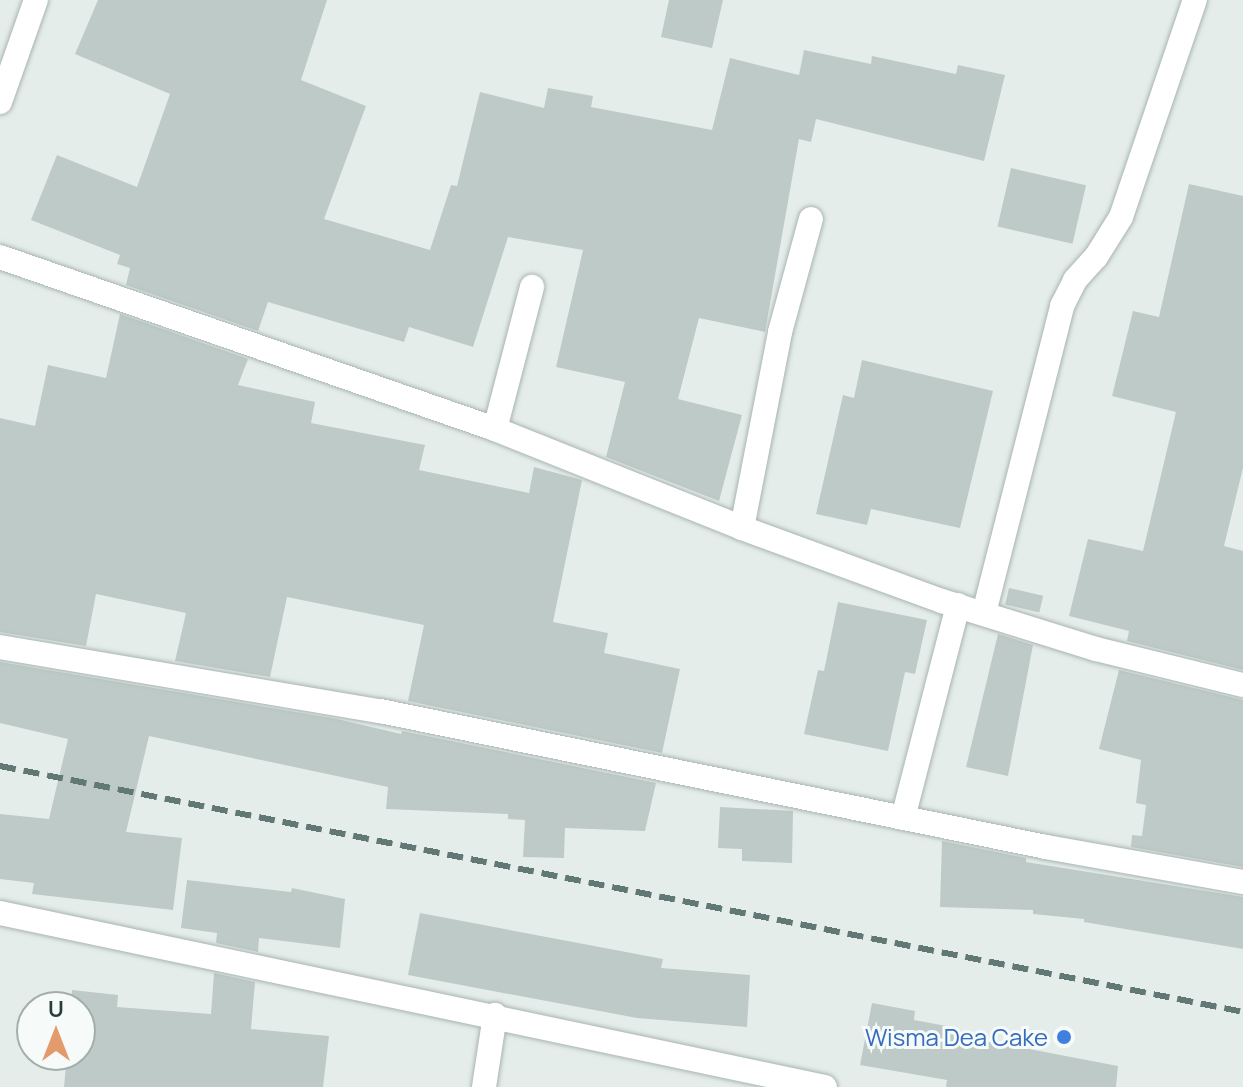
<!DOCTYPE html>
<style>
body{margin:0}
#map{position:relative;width:1243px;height:1087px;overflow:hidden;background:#e5edeb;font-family:Manrope,sans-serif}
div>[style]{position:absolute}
.building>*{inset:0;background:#becac7;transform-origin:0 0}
.roads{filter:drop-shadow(0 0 2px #a8b5b2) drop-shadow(0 0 2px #a8b5b2)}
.street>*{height:24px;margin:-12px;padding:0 12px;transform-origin:12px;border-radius:12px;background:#fff}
.rail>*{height:6px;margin-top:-3px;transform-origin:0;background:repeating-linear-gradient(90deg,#617875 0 16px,transparent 0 24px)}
.dots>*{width:22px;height:22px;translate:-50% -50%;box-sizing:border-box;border:4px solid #f6faf8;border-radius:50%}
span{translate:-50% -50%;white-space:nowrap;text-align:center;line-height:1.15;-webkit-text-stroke:6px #f6faf8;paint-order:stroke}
.shop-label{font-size:24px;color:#366cbe}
.right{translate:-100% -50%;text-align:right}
.north{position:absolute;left:16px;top:991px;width:80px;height:80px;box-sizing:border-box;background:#f6faf8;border:2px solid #a3aeac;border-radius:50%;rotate:0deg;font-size:22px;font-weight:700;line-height:32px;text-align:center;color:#263d3a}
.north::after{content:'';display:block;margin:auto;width:28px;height:36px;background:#e39b6e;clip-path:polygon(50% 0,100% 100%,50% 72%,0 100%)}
</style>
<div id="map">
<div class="building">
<i style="clip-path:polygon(98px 0,327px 0,301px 80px,366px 106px,324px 219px,430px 250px,451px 185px,457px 186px,480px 92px,544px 108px,548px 88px,593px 96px,591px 107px,712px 130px,730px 58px,799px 75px,804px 50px,871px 64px,872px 56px,956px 74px,958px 65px,1005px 75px,984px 161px,816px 119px,811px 142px,799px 139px,765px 332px,699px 318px,678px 399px,742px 415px,719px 501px,606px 457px,625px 382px,556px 367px,583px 250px,508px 237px,473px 347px,409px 327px,404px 342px,268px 302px,258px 331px,126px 285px,130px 268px,117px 264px,120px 255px,31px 220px,57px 155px,137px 187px,170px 94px,75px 54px)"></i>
<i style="clip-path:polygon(669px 0,723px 0,712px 48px,661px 37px)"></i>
<i style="left:1011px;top:168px;width:77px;height:60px;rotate:13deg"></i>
<i style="clip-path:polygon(1189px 184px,1243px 196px,1243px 468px,1224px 546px,1243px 551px,1243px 670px,1127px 641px,1129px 631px,1069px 616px,1088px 539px,1143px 551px,1176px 412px,1112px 396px,1133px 311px,1159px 317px)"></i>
<i style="clip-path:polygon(120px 314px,248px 359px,238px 385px,315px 402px,311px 423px,425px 445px,419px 470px,529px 493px,534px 467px,582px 480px,553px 622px,608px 633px,604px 653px,680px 669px,662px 753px,408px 701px,424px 625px,287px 597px,270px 677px,175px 661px,186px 613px,96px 594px,86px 646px,0 632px,0 418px,35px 426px,48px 365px,106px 378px)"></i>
<i style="clip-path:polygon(862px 360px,993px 391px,960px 528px,871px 509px,867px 525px,816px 514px,843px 395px,854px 398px)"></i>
<i style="left:1009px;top:588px;width:35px;height:17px;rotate:13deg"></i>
<i style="clip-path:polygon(838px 602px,927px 620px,915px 674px,905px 672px,888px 751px,804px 734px,818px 670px,824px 671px)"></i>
<i style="clip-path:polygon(998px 634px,1033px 645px,1008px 776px,966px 767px)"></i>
<i style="clip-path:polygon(0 662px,337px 719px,401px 734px,402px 731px,656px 783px,645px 831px,565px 828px,564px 858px,523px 857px,525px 820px,508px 819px,508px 814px,386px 809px,388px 787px,149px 736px,126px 832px,182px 838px,173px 910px,32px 894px,34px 883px,0 879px,0 814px,49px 819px,68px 739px,0 723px)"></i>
<i style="clip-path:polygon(1119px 670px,1243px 700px,1243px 867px,1131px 847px,1132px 835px,1142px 836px,1146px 805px,1136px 803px,1141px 760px,1099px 749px)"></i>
<i style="clip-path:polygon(720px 807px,793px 811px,792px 863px,742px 861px,742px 849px,718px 848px)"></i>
<i style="clip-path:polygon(942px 841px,1026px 858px,1026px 862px,1243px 897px,1243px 949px,1084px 922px,1084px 919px,1033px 914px,1033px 910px,940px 907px)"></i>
<i style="clip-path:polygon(187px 880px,291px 892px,292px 888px,345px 899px,340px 948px,259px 938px,258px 952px,216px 943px,217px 933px,181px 928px)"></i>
<i style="clip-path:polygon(420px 913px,663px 959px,661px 968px,750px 975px,747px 1027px,637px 1018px,408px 975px)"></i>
<i style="clip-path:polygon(214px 973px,255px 982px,251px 1029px,329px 1036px,323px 1087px,64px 1087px,67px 1055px,80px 1055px,80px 1007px,71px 1007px,72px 990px,118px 995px,117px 1007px,211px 1014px)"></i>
<i style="clip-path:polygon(872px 1003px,915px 1011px,914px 1020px,952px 1027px,950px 1034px,1118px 1066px,1116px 1087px,946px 1087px,947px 1080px,860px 1065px)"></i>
</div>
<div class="roads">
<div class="street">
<i style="left:0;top:102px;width:108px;rotate:-70.6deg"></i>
<i style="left:0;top:257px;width:524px;rotate:19.16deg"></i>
<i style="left:495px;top:429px;width:266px;rotate:21.8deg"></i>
<i style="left:742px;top:528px;width:213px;rotate:20.1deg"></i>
<i style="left:942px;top:601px;width:161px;rotate:17.3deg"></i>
<i style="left:1096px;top:649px;width:151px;rotate:13.8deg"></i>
<i style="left:495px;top:429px;width:147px;rotate:-75.4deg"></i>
<i style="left:742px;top:528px;width:200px;rotate:-79deg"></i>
<i style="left:780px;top:332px;width:117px;rotate:-74.7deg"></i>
<i style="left:984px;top:613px;width:317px;rotate:-75.7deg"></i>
<i style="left:1062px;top:306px;width:29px;rotate:-63deg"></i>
<i style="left:1075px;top:280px;width:31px;rotate:-48deg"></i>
<i style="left:1096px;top:257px;width:47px;rotate:-58deg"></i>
<i style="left:1121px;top:217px;width:229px;rotate:-71.2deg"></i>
<i style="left:0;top:647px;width:385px;rotate:9.6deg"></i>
<i style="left:380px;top:711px;width:680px;rotate:11.54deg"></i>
<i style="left:1046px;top:847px;width:200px;rotate:10.1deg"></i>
<i style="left:903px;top:818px;width:220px;rotate:-75.5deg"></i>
<i style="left:0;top:913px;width:843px;rotate:11.91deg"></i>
<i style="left:484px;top:1087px;width:73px;rotate:-81.3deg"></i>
</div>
</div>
<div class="rail">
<i style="left:0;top:766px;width:1267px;rotate:11.19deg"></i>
</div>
<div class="dots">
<i style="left:1064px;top:1037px;background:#3f7fe0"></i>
</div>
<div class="shop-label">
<span class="right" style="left:1048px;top:1037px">Wisma Dea Cake</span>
</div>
<div class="north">U</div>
</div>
